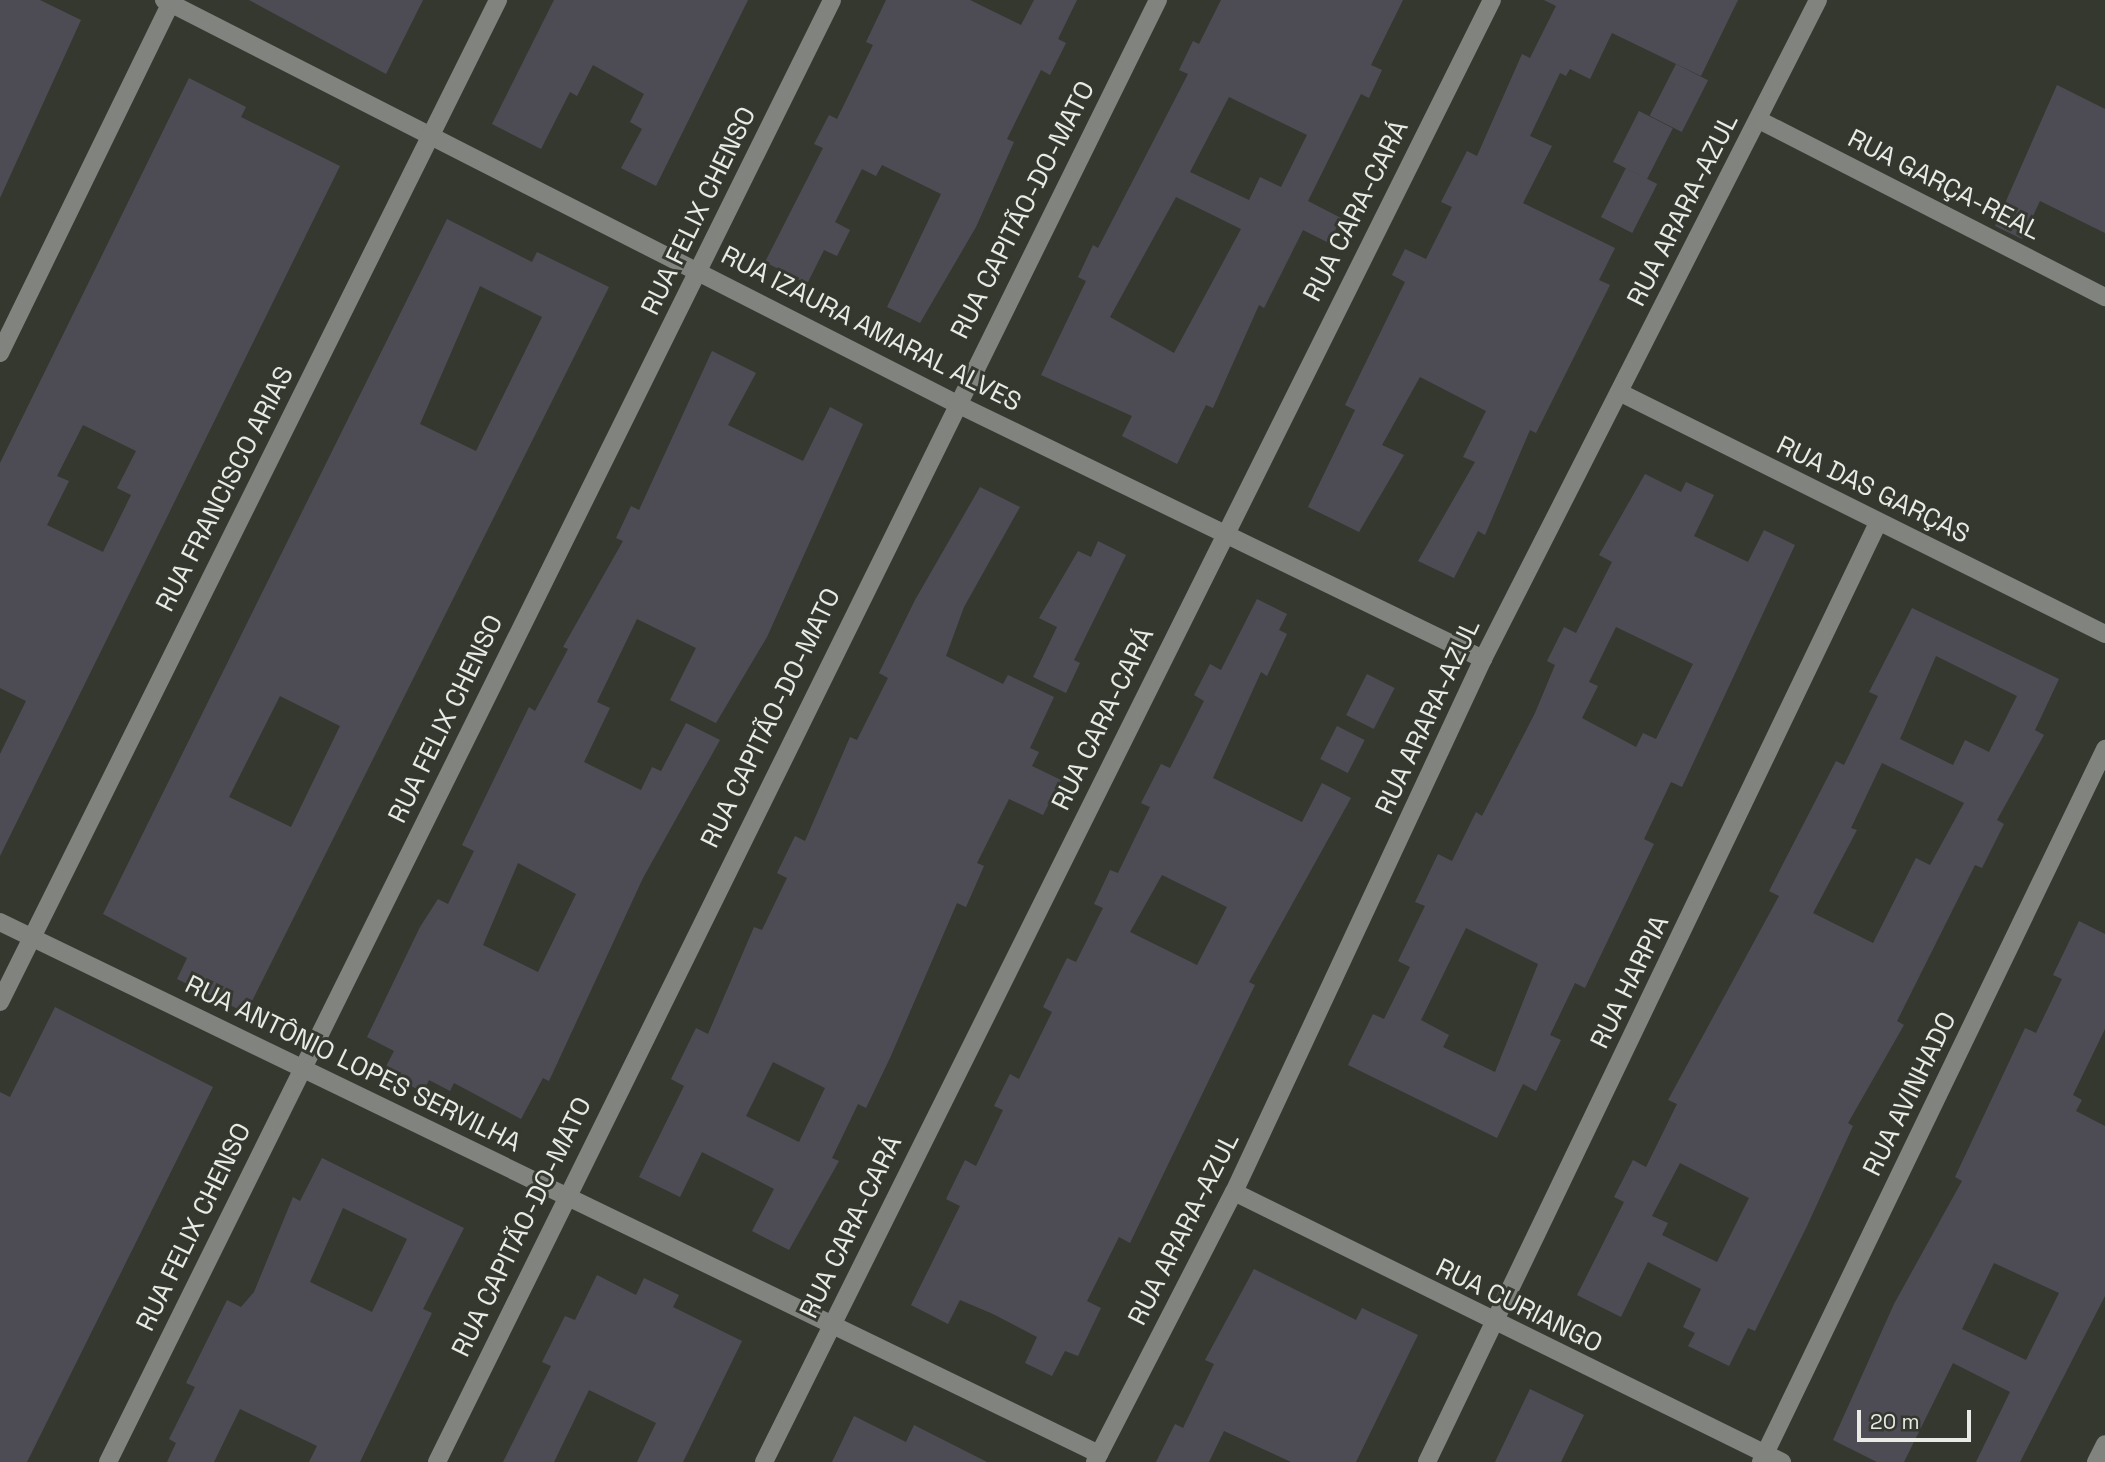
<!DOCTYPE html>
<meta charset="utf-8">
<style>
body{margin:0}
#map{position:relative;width:2105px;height:1462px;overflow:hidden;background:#34382f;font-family:"Space Grotesk",sans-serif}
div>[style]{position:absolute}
.building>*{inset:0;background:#4d4c55;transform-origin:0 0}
.minor>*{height:18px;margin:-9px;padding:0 9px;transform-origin:9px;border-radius:9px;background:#81837f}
span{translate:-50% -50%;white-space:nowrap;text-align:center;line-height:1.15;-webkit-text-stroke:6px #34382f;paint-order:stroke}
.street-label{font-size:26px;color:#e8ebe5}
.scale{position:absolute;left:1857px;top:1410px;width:114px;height:32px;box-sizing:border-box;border:4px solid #e8ebe5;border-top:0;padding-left:9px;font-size:21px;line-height:24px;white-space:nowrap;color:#e8ebe5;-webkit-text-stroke:5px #34382f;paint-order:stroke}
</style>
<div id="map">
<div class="building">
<i style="clip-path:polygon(0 0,40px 0,81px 20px,0 198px)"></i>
<i style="clip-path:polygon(249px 0,423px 0,386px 74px)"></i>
<i style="clip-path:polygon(554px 0,748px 0,656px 186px,621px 168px,642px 129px,630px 122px,644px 94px,593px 65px,577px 96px,570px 92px,541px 149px,492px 124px)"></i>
<i style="clip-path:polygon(886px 0,970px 0,1021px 25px,1034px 0,1077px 0,1058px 39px,1066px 43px,1050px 75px,1041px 70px,1007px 139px,1014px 142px,976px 227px,920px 323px,887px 307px,941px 194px,882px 165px,876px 176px,862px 169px,835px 222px,850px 230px,837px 256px,824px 250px,807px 284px,765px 262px,823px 148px,814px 144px,829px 115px,837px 119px,873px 45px,866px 42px)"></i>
<i style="clip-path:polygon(evenodd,1221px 0,1403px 0,1371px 65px,1382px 70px,1369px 98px,1361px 94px,1308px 201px,1341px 218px,1329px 243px,1303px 230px,1264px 308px,1259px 305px,1213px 408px,1206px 405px,1177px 464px,1122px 436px,1132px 416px,1041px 375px,1086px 281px,1078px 277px,1093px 245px,1098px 248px,1188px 74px,1179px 70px,1193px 41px,1199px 44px,1221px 0,1229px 97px,1307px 135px,1281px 187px,1260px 177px,1249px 200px,1190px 172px,1229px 97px,1221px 0,1176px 197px,1241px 229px,1174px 353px,1110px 317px,1176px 197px)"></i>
<i style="clip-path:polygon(1544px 0,1738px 0,1701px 76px,1612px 33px,1590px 79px,1570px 69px,1566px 76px,1560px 73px,1530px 136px,1552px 146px,1523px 203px,1615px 248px,1599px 280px,1610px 285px,1536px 433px,1530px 430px,1485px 535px,1478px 531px,1454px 578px,1418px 561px,1475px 462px,1463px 457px,1486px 411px,1420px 377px,1382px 445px,1404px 455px,1359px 532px,1308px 507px,1355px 410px,1345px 405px,1405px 282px,1392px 275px,1405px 249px,1426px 259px,1452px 207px,1441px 202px,1467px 151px,1477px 156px,1522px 54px,1530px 58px,1556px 6px)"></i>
<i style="left:1676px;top:64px;width:36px;height:58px;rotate:27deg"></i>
<i style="clip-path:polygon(evenodd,189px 78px,246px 107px,241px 117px,340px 166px,0 856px,0 754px,26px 701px,0 688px,0 463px,189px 78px,83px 425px,136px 451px,117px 488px,131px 495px,103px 552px,47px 525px,69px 481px,57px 476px,83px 425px)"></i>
<i style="clip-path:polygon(2057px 85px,2105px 109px,2105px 233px,2040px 201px,2022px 239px,1995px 226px)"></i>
<i style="left:1639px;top:111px;width:38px;height:57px;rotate:27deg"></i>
<i style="left:1626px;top:168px;width:35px;height:55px;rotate:27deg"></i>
<i style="clip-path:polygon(evenodd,447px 219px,532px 262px,537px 252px,609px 287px,246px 1013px,177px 979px,187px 958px,103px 914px,447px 219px,480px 286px,542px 317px,476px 451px,420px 424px,480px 286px,447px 219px,280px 696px,340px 726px,291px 827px,229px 797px,280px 696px)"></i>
<i style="clip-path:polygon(evenodd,712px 351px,756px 373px,728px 425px,803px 461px,830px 407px,863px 424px,767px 637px,716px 723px,670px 700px,696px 648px,637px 619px,597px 702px,610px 708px,584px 762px,641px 790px,652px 767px,661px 771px,686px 723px,720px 740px,643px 878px,549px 1081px,543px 1078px,521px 1119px,454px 1083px,450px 1091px,429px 1080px,423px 1092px,383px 1072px,394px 1051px,367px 1037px,420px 927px,438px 899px,448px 904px,474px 851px,462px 845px,529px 707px,535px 711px,568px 649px,563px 647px,623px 541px,616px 538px,631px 506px,639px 510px,712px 351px,518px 863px,576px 894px,538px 972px,483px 945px,518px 863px)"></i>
<i style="clip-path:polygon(evenodd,1645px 474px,1681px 492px,1686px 482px,1714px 495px,1694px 536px,1748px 562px,1764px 530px,1795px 545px,1682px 787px,1671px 782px,1644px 839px,1654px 844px,1585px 988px,1575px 983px,1550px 1035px,1561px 1040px,1536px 1091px,1523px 1084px,1497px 1138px,1348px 1065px,1373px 1014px,1384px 1019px,1410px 967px,1398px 961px,1425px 906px,1415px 902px,1438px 854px,1452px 861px,1476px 812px,1482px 816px,1535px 713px,1555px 665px,1547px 661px,1564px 627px,1576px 633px,1612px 562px,1599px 555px,1645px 474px,1616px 627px,1693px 664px,1656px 739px,1643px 733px,1636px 747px,1582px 718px,1598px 686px,1589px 682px,1616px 627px,1645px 474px,1466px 928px,1538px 964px,1495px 1072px,1443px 1047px,1449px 1035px,1421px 1020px,1466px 928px)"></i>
<i style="clip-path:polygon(evenodd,980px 487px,1020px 507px,964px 607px,946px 656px,1003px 684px,1008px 675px,1054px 697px,1030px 748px,1039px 752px,1032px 766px,1061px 780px,1043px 815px,1009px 799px,977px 863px,984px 866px,966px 907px,957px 903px,890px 1058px,866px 1108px,858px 1104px,832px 1158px,839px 1161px,789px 1250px,752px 1231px,774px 1189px,702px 1152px,680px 1197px,639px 1177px,684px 1086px,671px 1079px,696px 1028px,708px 1034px,754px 927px,762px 930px,787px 878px,777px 873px,795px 836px,805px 841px,850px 737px,857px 740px,888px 678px,879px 673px,915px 600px,980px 487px,773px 1062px,825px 1088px,799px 1142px,746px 1116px,773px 1062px)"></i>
<i style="clip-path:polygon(1098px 541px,1126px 555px,1074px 660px,1080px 663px,1066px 693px,1033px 677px,1057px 627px,1039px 618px,1078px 551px,1091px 557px)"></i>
<i style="clip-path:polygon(evenodd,1257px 599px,1287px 614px,1279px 630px,1287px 634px,1267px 676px,1261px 672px,1213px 778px,1302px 822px,1322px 783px,1351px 798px,1249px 982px,1255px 985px,1130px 1243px,1119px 1237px,1087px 1301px,1101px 1308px,1078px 1356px,1065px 1351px,1052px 1376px,1025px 1363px,1037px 1337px,993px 1314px,960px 1300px,948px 1324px,911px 1305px,960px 1206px,946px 1199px,965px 1160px,976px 1166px,1003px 1110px,994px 1106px,1010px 1074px,1019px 1079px,1052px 1012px,1043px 1007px,1067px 958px,1076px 962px,1103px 908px,1094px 904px,1110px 870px,1118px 873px,1150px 807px,1141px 803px,1161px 764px,1170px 768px,1204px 701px,1194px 695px,1210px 664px,1221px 670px,1257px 599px,1162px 875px,1227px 907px,1197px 965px,1130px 932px,1162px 875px)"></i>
<i style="clip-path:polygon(evenodd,1912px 608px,2059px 679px,2035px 730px,2044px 735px,1997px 820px,2004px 824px,1982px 868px,1975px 865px,1897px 1021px,1904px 1025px,1848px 1123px,1853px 1126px,1807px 1226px,1755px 1331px,1748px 1328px,1729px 1366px,1688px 1346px,1695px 1333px,1683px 1327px,1701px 1289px,1648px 1262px,1621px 1317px,1577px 1295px,1624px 1202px,1614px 1197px,1633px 1160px,1646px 1167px,1677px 1104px,1668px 1100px,1779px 896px,1769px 891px,1836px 761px,1844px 765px,1878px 696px,1869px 692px,1912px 608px,1936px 656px,2017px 696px,1989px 752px,1965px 740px,1953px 765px,1900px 739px,1936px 656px,1912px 608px,1882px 763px,1964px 803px,1930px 865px,1916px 858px,1873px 943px,1813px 913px,1857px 830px,1851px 828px,1882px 763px,1912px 608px,1680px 1163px,1749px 1198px,1717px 1262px,1662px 1235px,1668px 1223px,1652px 1216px,1680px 1163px)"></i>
<i style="left:1367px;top:674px;width:31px;height:46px;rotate:27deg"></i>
<i style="left:1337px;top:726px;width:31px;height:37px;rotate:27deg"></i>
<i style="clip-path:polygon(evenodd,2079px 921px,2105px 934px,2105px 1029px,2073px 1095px,2082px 1100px,2076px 1111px,2105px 1126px,2105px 1296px,2020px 1462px,1976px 1462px,2010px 1392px,1953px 1363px,1904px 1462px,1877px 1462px,1833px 1440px,1894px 1304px,1962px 1181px,1955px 1177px,2025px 1028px,2036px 1033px,2062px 979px,2053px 975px,2079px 921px,1994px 1263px,2059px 1293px,2026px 1360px,1962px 1329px,1994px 1263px)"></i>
<i style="clip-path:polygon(55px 1007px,213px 1087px,27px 1462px,0 1462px,0 1092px,10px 1097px)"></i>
<i style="clip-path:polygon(evenodd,322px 1158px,464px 1228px,423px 1309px,432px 1313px,360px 1462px,309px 1462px,317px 1446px,240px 1409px,214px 1462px,167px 1462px,176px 1443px,169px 1439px,195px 1387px,186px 1383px,227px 1300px,241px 1307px,254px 1292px,293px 1197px,300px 1201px,322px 1158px,343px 1208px,407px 1239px,372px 1312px,310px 1282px,343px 1208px)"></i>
<i style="clip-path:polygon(1254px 1269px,1356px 1320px,1362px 1308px,1418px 1335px,1356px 1462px,1291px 1462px,1224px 1431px,1209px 1462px,1156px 1462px,1175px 1424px,1183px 1428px,1214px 1364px,1205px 1360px)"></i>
<i style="clip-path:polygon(597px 1275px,636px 1295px,644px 1278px,679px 1295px,673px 1307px,742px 1341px,683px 1462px,637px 1462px,656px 1423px,589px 1390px,554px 1462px,503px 1462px,551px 1366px,542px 1362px,565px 1316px,575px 1320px)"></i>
<i style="clip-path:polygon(1530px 1389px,1584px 1415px,1561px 1462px,1495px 1462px)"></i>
<i style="clip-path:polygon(854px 1416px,906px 1442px,914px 1425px,987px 1462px,832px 1462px)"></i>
</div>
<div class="minor">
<i style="left:164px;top:0;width:888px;rotate:27deg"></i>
<i style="left:955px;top:403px;width:587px;rotate:25.87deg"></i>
<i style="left:1759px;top:120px;width:389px;rotate:27.1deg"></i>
<i style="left:0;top:353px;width:393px;rotate:-64deg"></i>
<i style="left:1619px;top:392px;width:543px;rotate:26.47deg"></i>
<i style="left:0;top:922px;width:1221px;rotate:25.83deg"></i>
<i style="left:0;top:1002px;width:1119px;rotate:-63.57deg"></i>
<i style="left:1234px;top:1192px;width:611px;rotate:26.23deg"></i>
<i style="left:108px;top:1462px;width:1631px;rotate:-63.65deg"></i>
<i style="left:437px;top:1462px;width:1630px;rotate:-63.75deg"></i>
<i style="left:764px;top:1462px;width:1633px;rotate:-63.53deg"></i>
<i style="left:1095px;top:1462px;width:304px;rotate:-62.8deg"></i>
<i style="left:1234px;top:1192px;width:588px;rotate:-64.96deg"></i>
<i style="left:1483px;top:659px;width:739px;rotate:-63.05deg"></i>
<i style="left:1427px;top:1462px;width:1042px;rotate:-64.35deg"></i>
<i style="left:1761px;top:1462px;width:792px;rotate:-64.24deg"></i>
<i style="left:2096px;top:1462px;width:20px;rotate:-63deg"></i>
</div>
<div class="street-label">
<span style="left:1944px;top:185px;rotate:27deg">RUA GARÇA-REAL</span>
<span style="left:1023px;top:210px;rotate:-63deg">RUA CAPITÃO-DO-MATO</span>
<span style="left:1683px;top:210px;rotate:-63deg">RUA ARARA-AZUL</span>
<span style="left:699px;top:211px;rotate:-64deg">RUA FELIX CHENSO</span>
<span style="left:1356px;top:211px;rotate:-63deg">RUA CARA-CARÁ</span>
<span style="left:871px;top:329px;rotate:27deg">RUA IZAURA AMARAL ALVES</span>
<span style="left:225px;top:489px;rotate:-63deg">RUA FRANCISCO ARIAS</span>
<span style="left:1873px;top:490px;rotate:26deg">RUA DAS GARÇAS</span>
<span style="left:1428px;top:717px;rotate:-65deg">RUA ARARA-AZUL</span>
<span style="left:771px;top:718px;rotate:-64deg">RUA CAPITÃO-DO-MATO</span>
<span style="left:446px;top:719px;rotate:-64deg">RUA FELIX CHENSO</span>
<span style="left:1103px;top:719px;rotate:-64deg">RUA CARA-CARÁ</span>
<span style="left:1630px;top:982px;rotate:-64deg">RUA HARPIA</span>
<span style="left:353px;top:1064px;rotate:26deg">RUA ANTÔNIO LOPES SERVILHA</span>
<span style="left:1910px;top:1094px;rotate:-64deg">RUA AVINHADO</span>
<span style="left:194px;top:1227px;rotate:-64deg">RUA FELIX CHENSO</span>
<span style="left:522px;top:1227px;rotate:-64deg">RUA CAPITÃO-DO-MATO</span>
<span style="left:851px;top:1227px;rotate:-64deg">RUA CARA-CARÁ</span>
<span style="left:1184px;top:1229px;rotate:-63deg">RUA ARARA-AZUL</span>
<span style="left:1519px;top:1306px;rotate:26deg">RUA CURIANGO</span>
</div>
<div class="scale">20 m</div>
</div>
